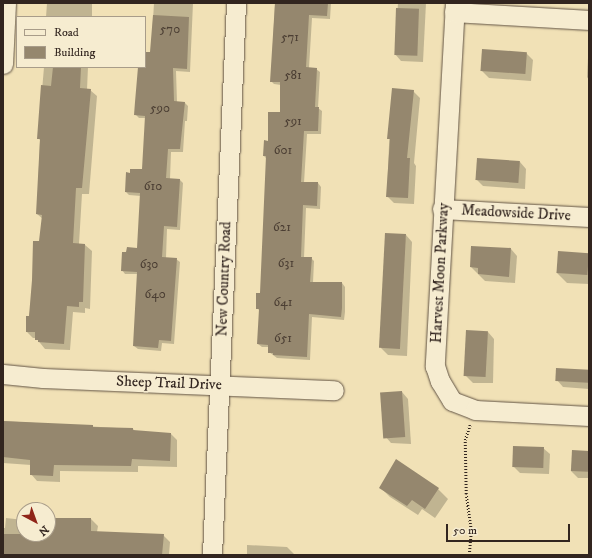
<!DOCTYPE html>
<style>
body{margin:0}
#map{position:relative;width:592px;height:558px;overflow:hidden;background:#f1e1b6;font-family:"IM FELL DW Pica",serif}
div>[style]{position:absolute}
.shadow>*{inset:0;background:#0003}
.building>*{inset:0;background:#95876e;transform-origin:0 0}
.path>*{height:2.5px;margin-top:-1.25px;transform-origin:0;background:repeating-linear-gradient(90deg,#32251f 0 1px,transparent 0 3px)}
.roads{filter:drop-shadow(0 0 1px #625445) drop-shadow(0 0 1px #625445)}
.minor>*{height:19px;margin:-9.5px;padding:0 9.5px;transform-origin:9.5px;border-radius:9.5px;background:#f6ecd0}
span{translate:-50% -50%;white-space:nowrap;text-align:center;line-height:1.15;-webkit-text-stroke:3.5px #f6ecd0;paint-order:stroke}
.number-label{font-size:13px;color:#4b3e33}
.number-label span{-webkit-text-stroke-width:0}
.street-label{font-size:15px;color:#32251f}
.frame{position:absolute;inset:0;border:4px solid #32251f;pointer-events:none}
.legend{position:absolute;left:16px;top:16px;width:130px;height:52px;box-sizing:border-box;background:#f6ecd0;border:1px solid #a89c89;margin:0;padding:5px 7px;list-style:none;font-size:12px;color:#32251f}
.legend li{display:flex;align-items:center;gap:8px;height:20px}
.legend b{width:20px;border:1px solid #a89c89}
.north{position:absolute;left:16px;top:502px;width:40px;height:40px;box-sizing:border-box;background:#f6ecd0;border:1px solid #a89c89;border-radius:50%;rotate:139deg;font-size:11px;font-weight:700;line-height:16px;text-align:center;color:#32251f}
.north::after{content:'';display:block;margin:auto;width:14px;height:18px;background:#8f2418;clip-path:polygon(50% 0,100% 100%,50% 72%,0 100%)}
.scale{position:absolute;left:446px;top:524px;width:124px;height:18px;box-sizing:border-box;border:2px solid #32251f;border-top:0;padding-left:5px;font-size:12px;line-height:14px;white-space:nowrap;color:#32251f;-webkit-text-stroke:3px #f6ecd0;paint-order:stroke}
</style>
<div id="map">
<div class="shadow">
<i style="clip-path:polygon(47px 3px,103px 3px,92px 3px,92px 17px,46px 17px)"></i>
<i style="clip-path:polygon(154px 3px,193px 3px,190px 72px,176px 71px,177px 102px,185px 103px,188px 106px,187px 121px,185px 121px,183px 152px,171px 152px,170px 179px,180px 180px,183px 183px,180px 230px,167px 229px,166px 258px,176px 259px,180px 262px,174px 344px,162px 343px,161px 351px,138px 349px,134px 346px,138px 274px,125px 274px,122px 270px,138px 249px,141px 196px,129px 195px,126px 192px,131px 174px,143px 170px,146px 118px,139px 118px,135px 114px,139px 67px,145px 67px,145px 53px,151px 53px)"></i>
<i style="clip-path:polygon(275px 3px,331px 3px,330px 19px,312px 18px,309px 68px,316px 69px,320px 72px,318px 108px,322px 111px,321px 134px,307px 134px,304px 183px,318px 183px,321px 187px,320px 209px,306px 208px,304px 258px,311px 258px,314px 261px,313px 283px,342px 283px,345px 287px,345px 312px,344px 320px,312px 317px,310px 360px,277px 358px,269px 352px,269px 347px,262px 347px,258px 344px,260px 311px,257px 308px,261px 294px,267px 159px,264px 156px,281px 113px,281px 85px,274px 84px,271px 81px)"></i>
<i style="clip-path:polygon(398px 3px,426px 3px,423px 62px,401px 61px,395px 54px)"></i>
<i style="clip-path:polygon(483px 50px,526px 53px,533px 60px,531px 81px,489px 78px,482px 71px)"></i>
<i style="clip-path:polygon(588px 58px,589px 58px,589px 80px,587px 77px)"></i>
<i style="clip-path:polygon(44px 67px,88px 67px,87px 90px,90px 90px,97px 96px,89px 194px,82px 194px,79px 244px,85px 245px,92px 251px,90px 309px,85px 308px,85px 313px,73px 312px,70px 350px,45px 349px,36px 338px,33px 338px,27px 332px,43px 219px,37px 214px,40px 140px,38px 138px)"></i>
<i style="clip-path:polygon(413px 91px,420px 98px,414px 163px,416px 166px,414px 204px,394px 203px,387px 196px,390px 119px)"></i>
<i style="clip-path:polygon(520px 162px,526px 169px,525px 189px,483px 186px,476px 179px)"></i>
<i style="clip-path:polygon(406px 235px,412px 242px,407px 356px,388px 355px,381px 348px)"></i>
<i style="clip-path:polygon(511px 249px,517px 256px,515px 283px,485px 281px,471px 267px)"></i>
<i style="clip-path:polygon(589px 254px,589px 284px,567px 283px,557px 273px)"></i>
<i style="clip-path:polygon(488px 332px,494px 339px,493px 383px,473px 383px,466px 376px)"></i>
<i style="clip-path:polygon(589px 371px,589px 389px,563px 387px,557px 380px)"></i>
<i style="clip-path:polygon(402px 392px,408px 399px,411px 444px,391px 443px,385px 436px)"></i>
<i style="clip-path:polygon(3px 421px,133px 429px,135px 431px,171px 434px,177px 440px,177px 467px,138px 466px,138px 472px,60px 471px,60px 482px,37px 481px,31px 474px,31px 465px,3px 463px)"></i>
<i style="clip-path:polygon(543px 448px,550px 454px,549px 474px,520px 473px,513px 466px)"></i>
<i style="clip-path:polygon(589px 452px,589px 478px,578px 478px,571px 471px)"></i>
<i style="clip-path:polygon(380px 487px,438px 489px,448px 499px,435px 518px,422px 509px,418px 515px,390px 497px)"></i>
<i style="clip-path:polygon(48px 515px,51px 518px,91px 519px,98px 526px,97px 532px,163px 535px,170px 542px,169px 555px,3px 555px,3px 528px,5px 528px,6px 518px,24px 520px,24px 534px,48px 534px)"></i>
<i style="clip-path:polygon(247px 545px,287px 547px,295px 555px,247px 555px)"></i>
</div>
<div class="building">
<i style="clip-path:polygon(275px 3px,328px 3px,327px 16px,309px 15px,306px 67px,317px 68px,315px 107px,319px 107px,318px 131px,304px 131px,301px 182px,318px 182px,317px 206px,303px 205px,301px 257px,312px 257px,310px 282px,342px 282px,342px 308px,341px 317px,309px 314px,307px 357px,273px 355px,273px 353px,268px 353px,268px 345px,257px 344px,259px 309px,256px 309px,256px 293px,260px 293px,266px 156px,263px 156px,264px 140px,268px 141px,268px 112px,280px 112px,280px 82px,270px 82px)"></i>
<i style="left:396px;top:8px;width:23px;height:47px;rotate:2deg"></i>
<i style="clip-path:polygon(153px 15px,189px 17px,187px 69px,173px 68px,174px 101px,185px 102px,180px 149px,168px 149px,166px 178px,180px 179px,177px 227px,164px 226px,162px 257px,177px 258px,171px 341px,159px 340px,158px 348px,133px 346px,137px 272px,121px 271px,122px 252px,126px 252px,127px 247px,137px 248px,140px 193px,125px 192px,126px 172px,130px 173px,130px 169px,142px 169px,145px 116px,134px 115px,135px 102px,138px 67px,145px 67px,145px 52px,150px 52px)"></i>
<i style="left:482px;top:49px;width:45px;height:22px;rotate:4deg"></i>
<i style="clip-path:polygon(53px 67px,81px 67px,80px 88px,91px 89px,82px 188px,76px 188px,73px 243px,85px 244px,83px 302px,79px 302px,79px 307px,67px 306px,64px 344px,38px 342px,38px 340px,35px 340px,35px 332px,26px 332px,26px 316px,29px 316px,32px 280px,33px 241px,39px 241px,42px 215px,36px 214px,40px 139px,37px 139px,41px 85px,51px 86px)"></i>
<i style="clip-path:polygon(392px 88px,414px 90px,407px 158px,410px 158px,408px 198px,386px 197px,390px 139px,387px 139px)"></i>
<i style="left:477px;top:158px;width:43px;height:22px;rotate:4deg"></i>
<i style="left:385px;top:233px;width:21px;height:115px;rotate:3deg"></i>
<i style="clip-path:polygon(471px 246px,511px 248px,509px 277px,478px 274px,478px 268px,470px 267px)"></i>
<i style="left:558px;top:251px;width:31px;height:22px;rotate:4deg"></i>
<i style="left:466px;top:330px;width:22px;height:46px;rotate:3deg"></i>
<i style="left:556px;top:368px;width:33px;height:13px;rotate:3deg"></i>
<i style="left:402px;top:391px;width:46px;height:22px;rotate:86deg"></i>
<i style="clip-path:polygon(3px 421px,93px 425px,93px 427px,133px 428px,133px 430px,171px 433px,170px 461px,132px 459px,131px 466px,54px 465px,53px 476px,30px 475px,30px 460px,3px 457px)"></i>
<i style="left:513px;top:446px;width:31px;height:21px;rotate:2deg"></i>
<i style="left:572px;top:450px;width:17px;height:21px;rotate:3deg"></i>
<i style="clip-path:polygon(396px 459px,439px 488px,425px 509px,412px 500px,407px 506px,379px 488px)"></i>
<i style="clip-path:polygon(48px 518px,91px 518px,91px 531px,164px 534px,162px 555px,3px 555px,3px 534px,48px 534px)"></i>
</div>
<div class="path">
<i style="left:469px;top:555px;width:25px;rotate:-85deg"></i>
<i style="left:471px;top:530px;width:36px;rotate:-98deg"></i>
<i style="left:466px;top:494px;width:54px;rotate:-91.1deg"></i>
<i style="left:465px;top:440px;width:16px;rotate:-72deg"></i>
</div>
<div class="roads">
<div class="minor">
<i style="left:455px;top:3px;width:364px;rotate:93.2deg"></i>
<i style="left:435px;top:366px;width:16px;rotate:72deg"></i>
<i style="left:440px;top:381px;width:23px;rotate:59deg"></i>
<i style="left:452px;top:401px;width:25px;rotate:21deg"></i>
<i style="left:475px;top:410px;width:114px;rotate:3deg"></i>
<i style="left:454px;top:12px;width:135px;rotate:3.4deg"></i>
<i style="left:3px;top:64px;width:61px;rotate:-87.2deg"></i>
<i style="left:442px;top:209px;width:147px;rotate:3.1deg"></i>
<i style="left:3px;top:374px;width:40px;rotate:5.7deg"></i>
<i style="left:43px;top:378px;width:291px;rotate:2.4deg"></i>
<i style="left:212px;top:555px;width:553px;rotate:-87.51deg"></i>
</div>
</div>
<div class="number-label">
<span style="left:170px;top:29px">570</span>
<span style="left:290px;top:37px">571</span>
<span style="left:293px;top:75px">581</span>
<span style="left:160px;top:108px">590</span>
<span style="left:293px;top:121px">591</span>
<span style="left:283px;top:150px">601</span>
<span style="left:153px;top:186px">610</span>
<span style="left:282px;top:227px">621</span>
<span style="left:286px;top:263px">631</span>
<span style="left:149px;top:264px">630</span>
<span style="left:155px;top:294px">640</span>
<span style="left:283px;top:302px">641</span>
<span style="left:283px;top:338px">651</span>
</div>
<div class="street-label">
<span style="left:516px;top:213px;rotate:3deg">Meadowside Drive</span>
<span style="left:440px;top:273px;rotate:-87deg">Harvest Moon Parkway</span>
<span style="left:224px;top:279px;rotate:-88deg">New Country Road</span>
<span style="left:169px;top:383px;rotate:2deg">Sheep Trail Drive</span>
</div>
<div class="frame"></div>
<ul class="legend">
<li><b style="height:5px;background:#f6ecd0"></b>Road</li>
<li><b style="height:11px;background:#95876e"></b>Building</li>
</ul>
<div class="north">N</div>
<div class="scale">50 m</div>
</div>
